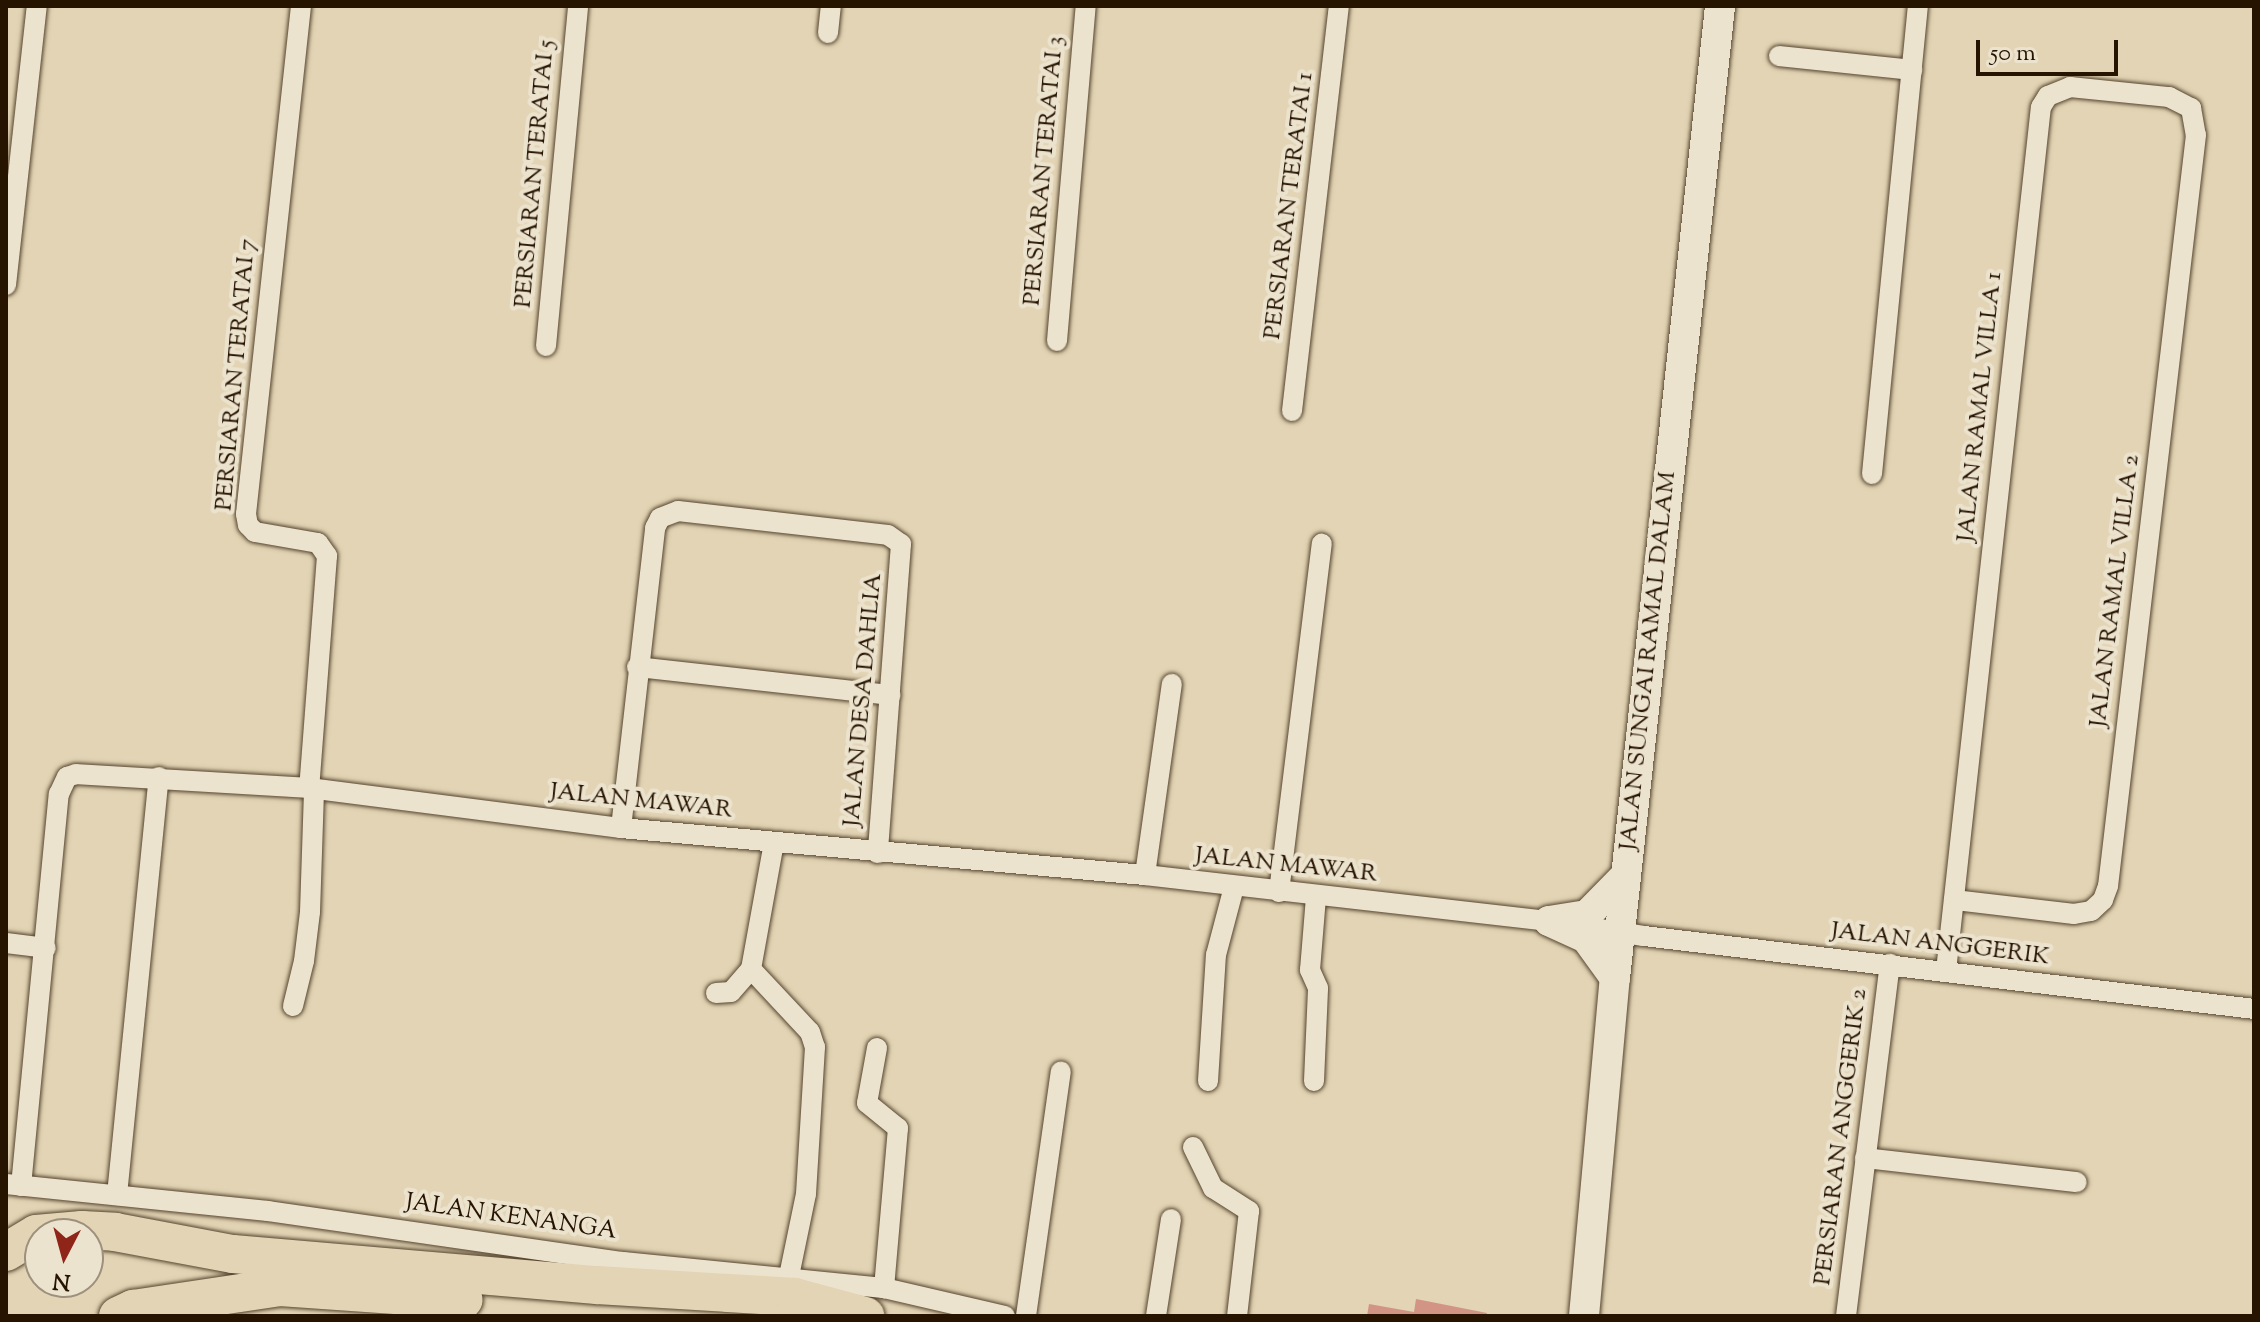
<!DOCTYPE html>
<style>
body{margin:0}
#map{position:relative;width:2260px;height:1322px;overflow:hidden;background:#e2d4b4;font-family:"Sorts Mill Goudy",serif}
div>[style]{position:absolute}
.building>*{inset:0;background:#d29485}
.roads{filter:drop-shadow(0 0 2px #55442e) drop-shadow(0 0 2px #55442e)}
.street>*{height:20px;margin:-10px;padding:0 10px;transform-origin:10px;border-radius:10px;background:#ece3ce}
.secondary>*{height:30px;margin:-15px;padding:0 15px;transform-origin:15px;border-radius:15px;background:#ece3ce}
.highway>*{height:38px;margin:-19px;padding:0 19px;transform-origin:19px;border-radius:19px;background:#e2d4b4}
span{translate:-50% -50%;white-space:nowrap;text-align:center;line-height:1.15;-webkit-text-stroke:8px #ece3ce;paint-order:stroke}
.street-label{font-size:24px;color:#261401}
.frame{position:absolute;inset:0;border:8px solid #261401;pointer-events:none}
.north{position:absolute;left:24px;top:1218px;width:80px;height:80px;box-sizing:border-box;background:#ece3ce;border:2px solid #9d907c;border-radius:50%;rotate:186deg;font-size:22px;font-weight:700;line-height:32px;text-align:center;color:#261401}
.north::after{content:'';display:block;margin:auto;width:28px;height:36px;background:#8f2418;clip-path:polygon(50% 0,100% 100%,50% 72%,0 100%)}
.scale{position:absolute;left:1976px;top:40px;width:142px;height:36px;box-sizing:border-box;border:4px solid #261401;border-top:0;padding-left:10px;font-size:24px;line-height:28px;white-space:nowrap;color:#261401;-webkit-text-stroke:6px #ece3ce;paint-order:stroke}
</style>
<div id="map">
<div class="building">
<i style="clip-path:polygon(1416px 1299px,1487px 1313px,1486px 1316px,1367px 1316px,1369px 1304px,1414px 1312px)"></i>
</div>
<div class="roads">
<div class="street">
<i style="left:301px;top:6px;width:511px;rotate:96.18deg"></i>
<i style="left:246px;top:514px;width:11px;rotate:80deg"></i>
<i style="left:248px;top:525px;width:10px;rotate:45deg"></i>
<i style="left:255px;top:532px;width:64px;rotate:9.9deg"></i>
<i style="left:318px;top:543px;width:16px;rotate:55deg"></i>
<i style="left:327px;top:556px;width:233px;rotate:94.4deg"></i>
<i style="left:828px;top:33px;width:27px;rotate:-84deg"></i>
<i style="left:1779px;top:56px;width:134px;rotate:6deg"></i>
<i style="left:6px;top:285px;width:281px;rotate:-83.7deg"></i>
<i style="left:1057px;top:341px;width:336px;rotate:-85.1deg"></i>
<i style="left:546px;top:346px;width:342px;rotate:-84.6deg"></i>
<i style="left:1292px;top:411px;width:408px;rotate:-83.4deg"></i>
<i style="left:1872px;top:474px;width:470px;rotate:-84.4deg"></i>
<i style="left:637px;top:667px;width:255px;rotate:6.3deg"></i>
<i style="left:621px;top:828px;width:302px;rotate:-83.5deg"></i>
<i style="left:655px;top:528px;width:11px;rotate:-63deg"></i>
<i style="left:660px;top:518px;width:19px;rotate:-21deg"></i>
<i style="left:678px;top:511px;width:211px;rotate:6.5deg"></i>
<i style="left:888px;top:535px;width:16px;rotate:35deg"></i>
<i style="left:901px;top:544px;width:310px;rotate:94.3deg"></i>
<i style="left:1145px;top:875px;width:193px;rotate:-82deg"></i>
<i style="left:1279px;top:892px;width:351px;rotate:-83deg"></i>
<i style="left:6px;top:943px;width:40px;rotate:7.1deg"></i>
<i style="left:751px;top:969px;width:86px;rotate:46.9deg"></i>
<i style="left:810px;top:1032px;width:16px;rotate:72deg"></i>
<i style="left:815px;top:1047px;width:147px;rotate:93.5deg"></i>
<i style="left:806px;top:1194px;width:84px;rotate:101.7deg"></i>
<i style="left:1946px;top:971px;width:869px;rotate:-83.73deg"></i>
<i style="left:2041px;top:107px;width:13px;rotate:-58deg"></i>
<i style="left:2048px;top:96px;width:24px;rotate:-22deg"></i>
<i style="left:2070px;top:87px;width:100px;rotate:5.8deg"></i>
<i style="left:2169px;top:97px;width:25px;rotate:27deg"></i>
<i style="left:2191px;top:108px;width:27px;rotate:80deg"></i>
<i style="left:2196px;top:135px;width:756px;rotate:96.68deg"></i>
<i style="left:2108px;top:886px;width:15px;rotate:110deg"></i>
<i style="left:2103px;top:900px;width:16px;rotate:137deg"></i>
<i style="left:2091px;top:911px;width:17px;rotate:170deg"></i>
<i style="left:2074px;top:914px;width:121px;rotate:-173.3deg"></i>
<i style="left:716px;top:993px;width:15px;rotate:-4deg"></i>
<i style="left:731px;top:992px;width:30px;rotate:-49deg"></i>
<i style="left:751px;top:969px;width:128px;rotate:-79.7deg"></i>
<i style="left:293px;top:1006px;width:46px;rotate:-76.3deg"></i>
<i style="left:304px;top:961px;width:49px;rotate:-83deg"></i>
<i style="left:310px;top:912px;width:123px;rotate:-88.1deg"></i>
<i style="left:877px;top:1048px;width:56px;rotate:100.3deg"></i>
<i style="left:867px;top:1103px;width:40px;rotate:39deg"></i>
<i style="left:898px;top:1128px;width:161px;rotate:95deg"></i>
<i style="left:1208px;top:1081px;width:126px;rotate:-86.4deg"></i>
<i style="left:1216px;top:955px;width:70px;rotate:-75.2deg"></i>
<i style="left:1314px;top:1081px;width:93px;rotate:-87.5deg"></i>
<i style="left:1318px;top:988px;width:20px;rotate:-114deg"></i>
<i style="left:1310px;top:970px;width:73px;rotate:-85.3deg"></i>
<i style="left:1193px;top:1147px;width:46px;rotate:64deg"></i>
<i style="left:1213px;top:1188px;width:43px;rotate:32.6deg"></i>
<i style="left:1249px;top:1211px;width:106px;rotate:96.5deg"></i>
<i style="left:1865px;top:1158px;width:213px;rotate:6.5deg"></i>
<i style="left:6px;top:1184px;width:263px;rotate:5.9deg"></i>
<i style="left:268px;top:1211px;width:359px;rotate:8.2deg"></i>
<i style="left:623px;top:1262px;width:262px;rotate:5.7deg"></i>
<i style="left:884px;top:1288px;width:124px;rotate:13deg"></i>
<i style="left:21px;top:1186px;width:394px;rotate:-84.5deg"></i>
<i style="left:59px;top:794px;width:19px;rotate:-65deg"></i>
<i style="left:67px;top:777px;width:9px;rotate:-18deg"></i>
<i style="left:76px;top:774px;width:233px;rotate:3.4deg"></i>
<i style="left:309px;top:788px;width:315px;rotate:7.3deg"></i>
<i style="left:621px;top:828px;width:526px;rotate:5.13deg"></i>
<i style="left:1145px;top:875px;width:407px;rotate:6.5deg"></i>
<i style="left:1549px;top:921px;width:96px;rotate:9deg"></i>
<i style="left:1644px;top:936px;width:614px;rotate:6.82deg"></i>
<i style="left:117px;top:1195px;width:420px;rotate:-84.3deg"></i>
<i style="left:1026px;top:1316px;width:247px;rotate:-81.9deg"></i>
<i style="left:1156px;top:1316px;width:98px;rotate:-81.2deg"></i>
<i style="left:1846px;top:1316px;width:355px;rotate:-82.9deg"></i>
</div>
<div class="secondary">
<i style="left:1549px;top:921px;width:38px;rotate:-9deg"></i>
<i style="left:1587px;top:915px;width:54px;rotate:-45.7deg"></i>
<i style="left:1549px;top:921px;width:41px;rotate:24.7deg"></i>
<i style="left:1586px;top:938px;width:49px;rotate:54.1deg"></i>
<i style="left:1584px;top:1316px;width:339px;rotate:-84.8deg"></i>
<i style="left:1615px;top:978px;width:978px;rotate:-83.83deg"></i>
</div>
<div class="highway">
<i style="left:6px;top:1252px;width:35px;rotate:-31deg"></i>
<i style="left:36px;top:1234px;width:46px;rotate:-5deg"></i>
<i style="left:82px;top:1230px;width:33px;rotate:3deg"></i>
<i style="left:115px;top:1232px;width:120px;rotate:10.6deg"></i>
<i style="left:233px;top:1254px;width:365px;rotate:4.9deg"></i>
<i style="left:597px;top:1285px;width:198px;rotate:3.5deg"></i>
<i style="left:795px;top:1297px;width:73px;rotate:15.2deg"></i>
<i style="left:118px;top:1316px;width:17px;rotate:-25deg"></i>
<i style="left:133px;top:1309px;width:149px;rotate:-8.5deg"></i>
<i style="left:280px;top:1287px;width:184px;rotate:4deg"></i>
</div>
</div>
<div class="street-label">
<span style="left:1045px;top:171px;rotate:-85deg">PERSIARAN TERATAI 3</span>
<span style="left:536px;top:174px;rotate:-85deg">PERSIARAN TERATAI 5</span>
<span style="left:1290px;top:206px;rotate:-83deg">PERSIARAN TERATAI 1</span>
<span style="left:237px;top:375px;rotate:-85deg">PERSIARAN TERATAI 7</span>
<span style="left:1981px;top:407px;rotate:-84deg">JALAN RAMAL VILLA 1</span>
<span style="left:2116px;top:591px;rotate:-83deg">JALAN RAMAL VILLA 2</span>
<span style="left:1649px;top:661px;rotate:-84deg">JALAN SUNGAI RAMAL DALAM</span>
<span style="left:864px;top:700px;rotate:-85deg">JALAN DESA DAHLIA</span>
<span style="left:641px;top:802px;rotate:6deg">JALAN MAWAR</span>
<span style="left:1286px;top:866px;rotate:6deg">JALAN MAWAR</span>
<span style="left:1940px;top:945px;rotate:7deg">JALAN ANGGERIK</span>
<span style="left:1842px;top:1137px;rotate:-83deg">PERSIARAN ANGGERIK 2</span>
<span style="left:511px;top:1218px;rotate:8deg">JALAN KENANGA</span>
</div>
<div class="frame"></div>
<div class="north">N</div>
<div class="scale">50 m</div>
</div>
